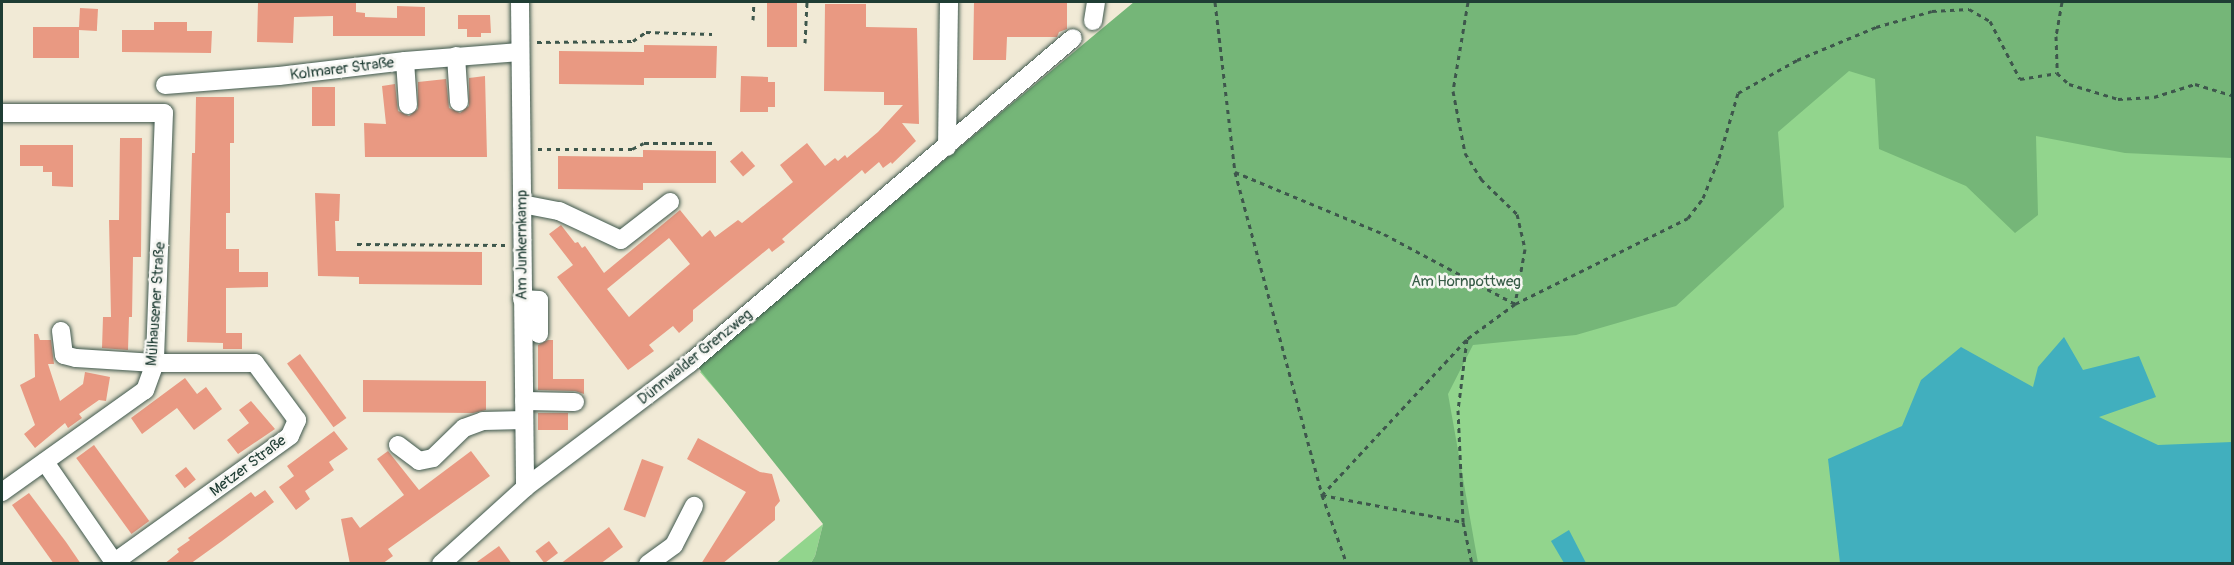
<!DOCTYPE html>
<meta charset="utf-8">
<style>
body{margin:0}
#map{position:relative;width:2234px;height:565px;overflow:hidden;background:#f1ead6;font-family:Pangolin,sans-serif}
div>[style]{position:absolute}
.green>*{inset:0;background:#92d58d}
.forest>*{inset:0;background:#75b678}
.water>*{inset:0;background:#41afbe}
.building>*{inset:0;background:#e99982;transform-origin:0 0}
.path>*{height:3px;margin-top:-1.5px;transform-origin:0;background:repeating-linear-gradient(90deg,#3e574c 0 4.5px,transparent 0 9px)}
.roads{filter:drop-shadow(0 0 2px #3e574c) drop-shadow(0 0 2px #3e574c)}
.minor>*{height:18px;margin:-9px;padding:0 9px;transform-origin:9px;border-radius:9px;background:#fff}
span{translate:-50% -50%;white-space:nowrap;text-align:center;line-height:1.15;-webkit-text-stroke:5px #f6f6f2;paint-order:stroke}
.street-label{font-size:15px;color:#1f3d34}
.park-label{font-size:15px;color:#365b46}
.frame{position:absolute;inset:0;border:3px solid #1f3d34;pointer-events:none}
</style>
<div id="map">
<div class="green">
<i style="clip-path:polygon(2232px 2px,2232px 563px,864px 563px,700px 372px,1065px 72px)"></i>
<i style="clip-path:polygon(823px 524px,815px 556px,811px 563px,775px 564px)"></i>
</div>
<div class="forest">
<i style="clip-path:polygon(1134px 2px,2232px 2px,2232px 158px,2125px 153px,2036px 136px,2038px 215px,2015px 233px,1966px 186px,1879px 149px,1875px 79px,1849px 71px,1778px 132px,1784px 207px,1676px 306px,1576px 335px,1473px 345px,1448px 394px,1478px 563px,811px 563px,815px 556px,823px 524px,697px 366px)"></i>
</div>
<div class="water">
<i style="clip-path:polygon(2064px 337px,2083px 370px,2139px 356px,2156px 397px,2099px 417px,2158px 445px,2232px 442px,2232px 563px,1840px 563px,1828px 459px,1902px 426px,1921px 380px,1961px 347px,2033px 387px,2038px 367px)"></i>
<i style="clip-path:polygon(1569px 530px,1586px 563px,1564px 563px,1551px 541px)"></i>
</div>
<div class="building">
<i style="clip-path:polygon(258px 2px,356px 2px,356px 12px,365px 13px,365px 17px,397px 18px,397px 6px,425px 7px,425px 36px,333px 36px,333px 16px,294px 17px,293px 43px,257px 42px)"></i>
<i style="left:767px;top:2px;width:30px;height:45px"></i>
<i style="clip-path:polygon(974px 2px,1067px 2px,1067px 29px,1059px 32px,1057px 37px,1007px 37px,1006px 60px,973px 60px)"></i>
<i style="clip-path:polygon(evenodd,825px 4px,866px 4px,866px 27px,917px 28px,919px 124px,902px 123px,916px 141px,892px 164px,891px 162px,883px 168px,879px 162px,865px 174px,862px 170px,782px 239px,785px 242px,772px 252px,769px 248px,693px 310px,693px 321px,679px 333px,673px 326px,649px 345px,654px 351px,628px 370px,557px 277px,573px 265px,549px 234px,561px 225px,575px 243px,578px 242px,582px 248px,585px 246px,604px 273px,680px 210px,702px 237px,710px 230px,715px 237px,738px 220px,742px 223px,793px 182px,780px 165px,807px 143px,825px 166px,835px 158px,838px 161px,845px 155px,847px 158px,878px 132px,903px 105px,884px 105px,884px 92px,824px 91px,825px 4px,669px 238px,690px 264px,629px 317px,607px 289px,669px 238px)"></i>
<i style="left:80px;top:8px;width:18px;height:22px;rotate:3deg"></i>
<i style="clip-path:polygon(458px 15px,490px 15px,491px 33px,481px 33px,481px 37px,467px 37px,467px 29px,458px 29px)"></i>
<i style="clip-path:polygon(154px 22px,187px 22px,187px 31px,212px 31px,211px 53px,122px 52px,122px 30px,154px 30px)"></i>
<i style="left:33px;top:27px;width:46px;height:31px"></i>
<i style="clip-path:polygon(644px 45px,717px 46px,716px 78px,644px 78px,644px 85px,559px 84px,559px 51px,644px 52px)"></i>
<i style="clip-path:polygon(485px 76px,487px 157px,365px 157px,364px 123px,386px 124px,382px 86px,395px 84px,398px 111px,409px 116px,418px 109px,418px 82px,446px 79px,449px 108px,460px 113px,469px 106px,469px 78px)"></i>
<i style="clip-path:polygon(741px 76px,768px 77px,768px 82px,775px 82px,775px 107px,768px 107px,768px 112px,740px 112px)"></i>
<i style="left:312px;top:87px;width:23px;height:39px"></i>
<i style="clip-path:polygon(196px 97px,234px 97px,234px 143px,230px 143px,230px 213px,226px 213px,226px 249px,239px 249px,239px 272px,268px 272px,268px 287px,226px 288px,226px 333px,242px 333px,242px 349px,223px 349px,223px 343px,187px 342px,192px 153px,195px 153px)"></i>
<i style="clip-path:polygon(120px 138px,142px 138px,141px 257px,133px 257px,132px 317px,129px 317px,128px 350px,102px 348px,103px 317px,111px 317px,109px 220px,119px 220px)"></i>
<i style="clip-path:polygon(20px 145px,73px 145px,73px 187px,52px 186px,52px 172px,43px 172px,43px 166px,20px 166px)"></i>
<i style="clip-path:polygon(643px 150px,716px 151px,716px 183px,643px 183px,643px 190px,558px 189px,558px 156px,643px 157px)"></i>
<i style="left:742px;top:151px;width:20px;height:16px;rotate:49deg"></i>
<i style="clip-path:polygon(315px 193px,340px 194px,339px 221px,335px 221px,336px 251px,482px 252px,482px 285px,359px 284px,359px 277px,318px 276px)"></i>
<i style="clip-path:polygon(34px 334px,38px 334px,40px 340px,51px 340px,54px 364px,48px 364px,60px 401px,83px 384px,85px 372px,110px 377px,106px 401px,99px 400px,79px 414px,82px 418px,68px 428px,65px 423px,35px 448px,24px 434px,35px 425px,20px 385px,35px 377px)"></i>
<i style="clip-path:polygon(548px 340px,553px 340px,553px 379px,584px 379px,584px 394px,575px 391px,538px 390px,538px 345px)"></i>
<i style="left:300px;top:354px;width:79px;height:16px;rotate:54deg"></i>
<i style="clip-path:polygon(185px 378px,197px 394px,206px 387px,222px 409px,194px 430px,177px 408px,142px 434px,131px 418px)"></i>
<i style="clip-path:polygon(363px 380px,486px 381px,486px 410px,473px 413px,363px 412px)"></i>
<i style="clip-path:polygon(251px 401px,275px 429px,238px 454px,227px 440px,249px 423px,239px 410px)"></i>
<i style="left:538px;top:413px;width:30px;height:17px"></i>
<i style="clip-path:polygon(334px 431px,348px 449px,329px 462px,334px 470px,305px 491px,310px 499px,296px 510px,279px 487px,294px 476px,287px 466px)"></i>
<i style="clip-path:polygon(698px 438px,760px 472px,772px 474px,780px 501px,775px 507px,775px 520px,722px 564px,701px 564px,746px 492px,687px 459px)"></i>
<i style="left:94px;top:445px;width:94px;height:22px;rotate:54deg"></i>
<i style="clip-path:polygon(388px 451px,419px 490px,471px 451px,490px 476px,388px 549px,393px 556px,382px 564px,350px 564px,341px 519px,352px 517px,360px 528px,404px 495px,377px 459px)"></i>
<i style="left:642px;top:459px;width:23px;height:54px;rotate:20deg"></i>
<i style="left:186px;top:467px;width:16px;height:14px;rotate:52deg"></i>
<i style="clip-path:polygon(265px 490px,274px 502px,222px 541px,190px 564px,164px 564px,179px 552px,177px 549px,190px 540px,188px 538px,251px 492px,255px 497px)"></i>
<i style="clip-path:polygon(29px 493px,66px 542px,81px 564px,54px 564px,12px 505px)"></i>
<i style="clip-path:polygon(609px 527px,623px 547px,600px 564px,560px 564px)"></i>
<i style="left:549px;top:541px;width:15px;height:17px;rotate:53deg"></i>
<i style="clip-path:polygon(499px 546px,512px 564px,474px 564px)"></i>
</div>
<div class="path">
<i style="left:1215px;top:2px;width:171px;rotate:83.3deg"></i>
<i style="left:1235px;top:172px;width:335px;rotate:74.9deg"></i>
<i style="left:1322px;top:495px;width:73px;rotate:70.1deg"></i>
<i style="left:1468px;top:2px;width:90px;rotate:99.6deg"></i>
<i style="left:1453px;top:91px;width:63px;rotate:79deg"></i>
<i style="left:1465px;top:153px;width:31px;rotate:58deg"></i>
<i style="left:1481px;top:179px;width:50px;rotate:44.2deg"></i>
<i style="left:1517px;top:214px;width:36px;rotate:77deg"></i>
<i style="left:1525px;top:249px;width:56px;rotate:100.3deg"></i>
<i style="left:1515px;top:304px;width:59px;rotate:143.9deg"></i>
<i style="left:1467px;top:339px;width:72px;rotate:97.2deg"></i>
<i style="left:1458px;top:410px;width:112px;rotate:87.4deg"></i>
<i style="left:1463px;top:522px;width:43px;rotate:77.9deg"></i>
<i style="left:2062px;top:2px;width:35px;rotate:100deg"></i>
<i style="left:2056px;top:36px;width:37px;rotate:88deg"></i>
<i style="left:2057px;top:73px;width:16px;rotate:43deg"></i>
<i style="left:2069px;top:84px;width:51px;rotate:17deg"></i>
<i style="left:2118px;top:99px;width:36px;rotate:-3deg"></i>
<i style="left:2154px;top:97px;width:43px;rotate:-17.6deg"></i>
<i style="left:2195px;top:84px;width:39px;rotate:17deg"></i>
<i style="left:753px;top:20px;width:18px;rotate:-87deg"></i>
<i style="left:537px;top:42px;width:96px;rotate:-0.6deg"></i>
<i style="left:633px;top:41px;width:16px;rotate:-35deg"></i>
<i style="left:646px;top:32px;width:66px;rotate:1.7deg"></i>
<i style="left:805px;top:43px;width:41px;rotate:-87.2deg"></i>
<i style="left:538px;top:149px;width:94px"></i>
<i style="left:632px;top:149px;width:13px;rotate:-27deg"></i>
<i style="left:644px;top:143px;width:71px"></i>
<i style="left:1235px;top:172px;width:161px;rotate:22.6deg"></i>
<i style="left:1384px;top:234px;width:149px;rotate:28.1deg"></i>
<i style="left:1515px;top:304px;width:193px;rotate:-26.4deg"></i>
<i style="left:1688px;top:218px;width:25px;rotate:-53deg"></i>
<i style="left:1703px;top:198px;width:43px;rotate:-68.2deg"></i>
<i style="left:1719px;top:158px;width:68px;rotate:-73.7deg"></i>
<i style="left:1738px;top:93px;width:68px;rotate:-29.2deg"></i>
<i style="left:1797px;top:60px;width:86px;rotate:-22.7deg"></i>
<i style="left:1876px;top:27px;width:58px;rotate:-15.9deg"></i>
<i style="left:1932px;top:11px;width:37px;rotate:-3deg"></i>
<i style="left:1969px;top:9px;width:24px;rotate:30deg"></i>
<i style="left:1990px;top:21px;width:65px;rotate:62.7deg"></i>
<i style="left:2020px;top:79px;width:37px;rotate:-9deg"></i>
<i style="left:357px;top:244px;width:148px;rotate:0.4deg"></i>
<i style="left:1322px;top:495px;width:212px;rotate:-47.1deg"></i>
<i style="left:1322px;top:495px;width:144px;rotate:10.8deg"></i>
</div>
<div class="roads">
<div class="minor">
<i style="left:520px;top:2px;width:486px;rotate:89.4deg"></i>
<i style="left:1093px;top:21px;width:19px;rotate:-81deg"></i>
<i style="left:456px;top:56px;width:46px;rotate:86.3deg"></i>
<i style="left:405px;top:61px;width:44px;rotate:86.1deg"></i>
<i style="left:165px;top:85px;width:114px;rotate:-4.5deg"></i>
<i style="left:279px;top:76px;width:127px;rotate:-6.8deg"></i>
<i style="left:405px;top:61px;width:115px;rotate:-4.5deg"></i>
<i style="left:2px;top:113px;width:162px"></i>
<i style="left:164px;top:113px;width:250px;rotate:92.1deg"></i>
<i style="left:155px;top:363px;width:29px;rotate:110deg"></i>
<i style="left:145px;top:390px;width:176px;rotate:144.5deg"></i>
<i style="left:947px;top:147px;width:145px;rotate:-89.2deg"></i>
<i style="left:522px;top:204px;width:38px;rotate:11deg"></i>
<i style="left:559px;top:211px;width:68px;rotate:25.1deg"></i>
<i style="left:621px;top:240px;width:62px;rotate:-37.8deg"></i>
<i style="left:522px;top:299px;width:17px;rotate:3deg"></i>
<i style="left:539px;top:300px;width:34px;rotate:90deg"></i>
<i style="left:61px;top:331px;width:24px;rotate:83deg"></i>
<i style="left:64px;top:355px;width:12px;rotate:14deg"></i>
<i style="left:76px;top:358px;width:79px;rotate:3.6deg"></i>
<i style="left:155px;top:363px;width:100px"></i>
<i style="left:255px;top:363px;width:71px;rotate:53.6deg"></i>
<i style="left:297px;top:420px;width:17px;rotate:114deg"></i>
<i style="left:290px;top:436px;width:219px;rotate:144.3deg"></i>
<i style="left:524px;top:401px;width:51px;rotate:1.1deg"></i>
<i style="left:398px;top:445px;width:26px;rotate:37deg"></i>
<i style="left:419px;top:461px;width:14px;rotate:-12deg"></i>
<i style="left:433px;top:458px;width:43px;rotate:-44.1deg"></i>
<i style="left:464px;top:428px;width:20px;rotate:-20deg"></i>
<i style="left:483px;top:421px;width:41px;rotate:-1.4deg"></i>
<i style="left:45px;top:462px;width:121px;rotate:55.4deg"></i>
<i style="left:441px;top:564px;width:115px;rotate:-42.2deg"></i>
<i style="left:526px;top:487px;width:206px;rotate:-37.1deg"></i>
<i style="left:690px;top:363px;width:502px;rotate:-40.32deg"></i>
<i style="left:648px;top:564px;width:32px;rotate:-36deg"></i>
<i style="left:674px;top:545px;width:44px;rotate:-62.9deg"></i>
</div>
</div>
<div class="street-label">
<span style="left:342px;top:69px;rotate:-7deg">Kolmarer Straße</span>
<span style="left:522px;top:245px;rotate:-90deg">Am Junkernkamp</span>
<span style="left:156px;top:304px;rotate:-86deg">Mülhausener Straße</span>
<span style="left:695px;top:357px;rotate:-39deg">Dünnwalder Grenzweg</span>
<span style="left:248px;top:466px;rotate:-37deg">Metzer Straße</span>
</div>
<div class="park-label">
<span style="left:1466px;top:282px">Am Hornpottweg</span>
</div>
<div class="frame"></div>
</div>
